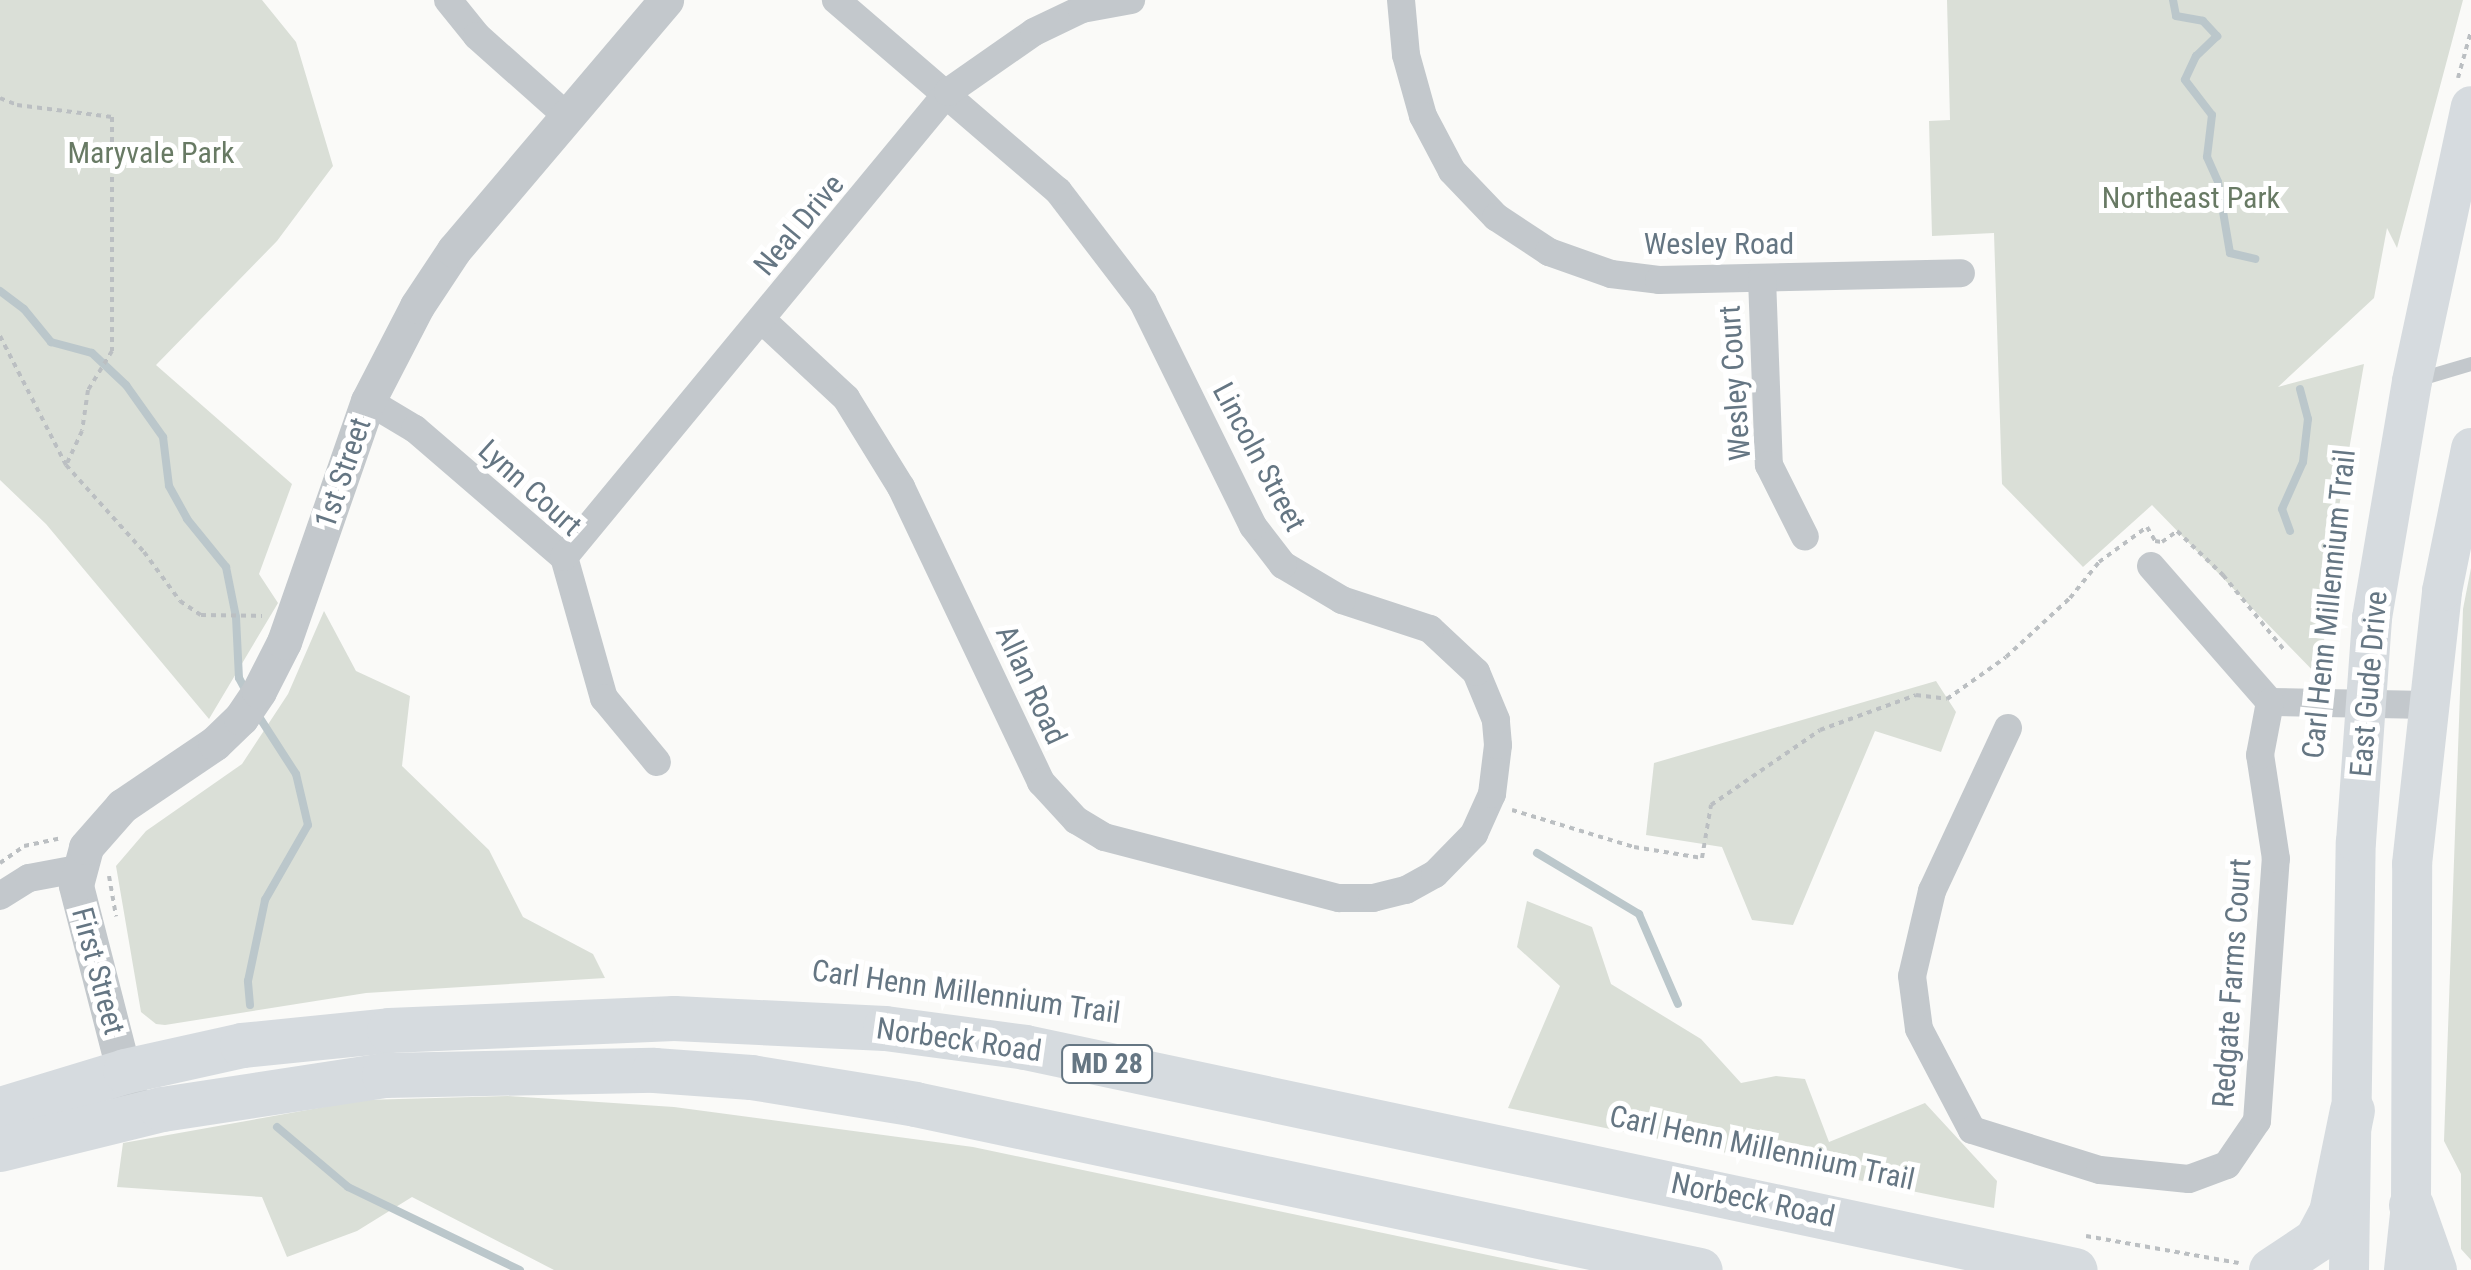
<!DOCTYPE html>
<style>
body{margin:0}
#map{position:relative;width:2471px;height:1270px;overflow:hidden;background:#fafaf8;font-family:"Roboto Condensed",sans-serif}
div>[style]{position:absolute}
.green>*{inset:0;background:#dadfd7}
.stream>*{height:8px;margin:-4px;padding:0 4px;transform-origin:4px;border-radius:4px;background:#bbc7cb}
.path>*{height:4px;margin-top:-2px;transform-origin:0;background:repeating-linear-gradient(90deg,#bbbfc2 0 5px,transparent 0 10px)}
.service>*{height:14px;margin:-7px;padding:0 7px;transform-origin:7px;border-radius:7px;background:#c3c8cc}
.minor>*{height:28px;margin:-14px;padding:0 14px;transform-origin:14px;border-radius:14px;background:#c3c8cc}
.tertiary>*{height:35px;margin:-17.5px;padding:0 17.5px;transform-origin:17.5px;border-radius:17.5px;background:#c3c8cc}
.secondary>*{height:40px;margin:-20px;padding:0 20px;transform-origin:20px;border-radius:20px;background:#d6dbdf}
.primary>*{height:45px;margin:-22.5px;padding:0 22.5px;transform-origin:22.5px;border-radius:22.5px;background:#d6dbdf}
span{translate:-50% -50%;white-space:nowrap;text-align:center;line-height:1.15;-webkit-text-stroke:10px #fff;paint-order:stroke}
.shield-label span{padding:2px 8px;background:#fff;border:2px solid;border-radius:8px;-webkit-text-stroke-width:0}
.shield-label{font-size:28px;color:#657683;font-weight:700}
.park-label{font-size:30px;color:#687a64}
.street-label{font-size:30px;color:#657683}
</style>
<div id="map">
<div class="green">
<i style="clip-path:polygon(0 0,262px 0,296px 42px,333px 166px,277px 241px,156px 365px,292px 484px,259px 574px,278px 603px,209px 719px,46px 524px,0 480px)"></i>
<i style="clip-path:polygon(1947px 0,2463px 0,2397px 248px,2387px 228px,2374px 298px,2278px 387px,2364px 364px,2331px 553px,2321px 679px,2152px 505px,2083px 567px,2002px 484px,1994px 233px,1932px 236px,1929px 121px,1950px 120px)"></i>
<i style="clip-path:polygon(2471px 568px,2471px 1260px,2461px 1249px,2461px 1174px,2444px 1141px,2463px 609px)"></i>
<i style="clip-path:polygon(324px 611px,356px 671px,410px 696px,402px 766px,489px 850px,523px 917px,593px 954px,605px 978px,366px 993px,165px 1025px,156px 1024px,141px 1012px,116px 866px,146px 831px,242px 764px,288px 694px)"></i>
<i style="clip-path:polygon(1936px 681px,1956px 712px,1941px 752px,1875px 731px,1793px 925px,1752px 920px,1722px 847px,1646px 835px,1654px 763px)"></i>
<i style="clip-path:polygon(1527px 901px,1592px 927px,1611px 984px,1701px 1039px,1741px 1083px,1776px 1076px,1805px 1079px,1829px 1142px,1925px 1103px,1997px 1181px,1994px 1208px,1508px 1108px,1560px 986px,1517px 947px)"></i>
<i style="clip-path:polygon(508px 1096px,674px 1107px,973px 1147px,1560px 1270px,554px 1270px,412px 1197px,357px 1231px,287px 1257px,262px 1197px,117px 1187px,123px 1143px,363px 1100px)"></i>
</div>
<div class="stream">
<i style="left:2173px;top:0;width:16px;rotate:79deg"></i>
<i style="left:2176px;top:16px;width:27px;rotate:10deg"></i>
<i style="left:2203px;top:21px;width:21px;rotate:47deg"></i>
<i style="left:2217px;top:36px;width:29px;rotate:136deg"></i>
<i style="left:2196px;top:56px;width:26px;rotate:115deg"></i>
<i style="left:2185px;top:80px;width:44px;rotate:52.4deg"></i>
<i style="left:2212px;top:115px;width:42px;rotate:96.8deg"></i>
<i style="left:2207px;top:157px;width:27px;rotate:66deg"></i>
<i style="left:2218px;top:182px;width:72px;rotate:80.4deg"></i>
<i style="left:2230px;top:253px;width:26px;rotate:13deg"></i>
<i style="left:0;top:291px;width:30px;rotate:37deg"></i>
<i style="left:24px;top:309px;width:43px;rotate:50.7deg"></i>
<i style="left:51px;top:342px;width:42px;rotate:15deg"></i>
<i style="left:92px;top:353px;width:47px;rotate:43.3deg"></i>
<i style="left:126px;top:385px;width:64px;rotate:54.6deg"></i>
<i style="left:163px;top:437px;width:49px;rotate:83deg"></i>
<i style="left:169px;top:486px;width:38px;rotate:61deg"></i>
<i style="left:187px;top:519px;width:62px;rotate:50.9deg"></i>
<i style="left:226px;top:567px;width:51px;rotate:78.7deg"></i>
<i style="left:236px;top:617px;width:61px;rotate:87.2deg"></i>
<i style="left:239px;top:678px;width:15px;rotate:62deg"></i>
<i style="left:2290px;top:531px;width:23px;rotate:-110deg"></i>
<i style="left:2282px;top:509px;width:51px;rotate:-65.9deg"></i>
<i style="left:2303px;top:462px;width:43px;rotate:-83.4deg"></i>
<i style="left:2308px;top:419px;width:31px;rotate:-105deg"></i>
<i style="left:1537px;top:853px;width:119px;rotate:30.9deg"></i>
<i style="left:1639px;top:914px;width:98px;rotate:66.6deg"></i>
<i style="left:250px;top:1005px;width:24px;rotate:-95deg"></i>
<i style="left:248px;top:981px;width:83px;rotate:-78.1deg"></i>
<i style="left:265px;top:900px;width:86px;rotate:-60.2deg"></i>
<i style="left:308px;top:825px;width:52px;rotate:-103.2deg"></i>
<i style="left:296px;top:774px;width:74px;rotate:-122.8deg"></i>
<i style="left:277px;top:1127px;width:93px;rotate:40.2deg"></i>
<i style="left:348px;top:1187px;width:191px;rotate:25.8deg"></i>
</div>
<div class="path">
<i style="left:2458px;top:78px;width:49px;rotate:-74.5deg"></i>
<i style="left:0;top:98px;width:18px;rotate:22deg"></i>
<i style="left:17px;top:105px;width:96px;rotate:7.2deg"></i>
<i style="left:112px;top:117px;width:234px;rotate:90deg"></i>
<i style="left:112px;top:351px;width:46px;rotate:121.6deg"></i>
<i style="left:88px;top:390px;width:41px;rotate:98.3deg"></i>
<i style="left:82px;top:431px;width:38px;rotate:115deg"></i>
<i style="left:0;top:336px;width:145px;rotate:62.9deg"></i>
<i style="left:66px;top:465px;width:117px;rotate:48.1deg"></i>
<i style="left:144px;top:552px;width:61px;rotate:53.7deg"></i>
<i style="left:180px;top:601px;width:25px;rotate:34deg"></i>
<i style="left:201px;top:615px;width:61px;rotate:0.9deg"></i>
<i style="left:1512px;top:810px;width:127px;rotate:16.9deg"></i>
<i style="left:1634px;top:847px;width:69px;rotate:9.2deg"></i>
<i style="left:1702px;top:858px;width:54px;rotate:-80.4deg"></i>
<i style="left:1711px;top:805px;width:132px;rotate:-34.5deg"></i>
<i style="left:1820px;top:730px;width:102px;rotate:-20deg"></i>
<i style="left:1916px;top:695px;width:31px;rotate:7deg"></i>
<i style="left:1947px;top:699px;width:72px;rotate:-35.4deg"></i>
<i style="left:2006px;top:657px;width:87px;rotate:-42.7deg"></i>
<i style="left:2070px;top:598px;width:46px;rotate:-51.1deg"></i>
<i style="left:2099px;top:562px;width:59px;rotate:-36.1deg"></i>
<i style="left:2147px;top:527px;width:16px;rotate:60deg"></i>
<i style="left:2155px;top:541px;width:7px;rotate:8deg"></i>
<i style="left:2162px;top:542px;width:19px;rotate:-36deg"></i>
<i style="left:2177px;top:531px;width:64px;rotate:43.7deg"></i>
<i style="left:2223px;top:575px;width:98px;rotate:50.8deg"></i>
<i style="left:0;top:863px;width:29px;rotate:-35deg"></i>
<i style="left:24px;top:846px;width:35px;rotate:-12deg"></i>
<i style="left:109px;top:876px;width:41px;rotate:80.1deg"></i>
<i style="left:2086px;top:1236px;width:155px;rotate:10deg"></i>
</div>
<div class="service">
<i style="left:2417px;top:380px;width:56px;rotate:-16.5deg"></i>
</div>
<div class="minor">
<i style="left:448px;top:0;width:46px;rotate:51.1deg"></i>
<i style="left:477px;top:36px;width:122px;rotate:41.7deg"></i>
<i style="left:1401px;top:0;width:55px;rotate:84.8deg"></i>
<i style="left:1406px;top:55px;width:63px;rotate:74.4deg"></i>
<i style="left:1423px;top:116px;width:62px;rotate:62.2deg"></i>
<i style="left:1452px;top:171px;width:64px;rotate:46.3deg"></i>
<i style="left:1496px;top:217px;width:64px;rotate:33.4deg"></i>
<i style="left:1549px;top:252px;width:66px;rotate:19.5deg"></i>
<i style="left:1611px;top:274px;width:48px;rotate:7.1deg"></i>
<i style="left:1659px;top:280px;width:302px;rotate:-1.3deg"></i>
<i style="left:1762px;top:278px;width:187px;rotate:87.9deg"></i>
<i style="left:1769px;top:465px;width:80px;rotate:63.4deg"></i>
<i style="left:762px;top:320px;width:115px;rotate:42.9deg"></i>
<i style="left:846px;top:398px;width:105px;rotate:58.3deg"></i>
<i style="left:901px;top:487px;width:327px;rotate:64.6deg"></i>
<i style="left:1041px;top:782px;width:52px;rotate:47.4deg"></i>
<i style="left:1076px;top:820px;width:33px;rotate:31deg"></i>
<i style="left:1104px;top:837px;width:243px;rotate:14.6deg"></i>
<i style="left:1339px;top:898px;width:34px"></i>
<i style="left:1373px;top:898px;width:34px;rotate:-14deg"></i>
<i style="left:1406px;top:890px;width:33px;rotate:-29deg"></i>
<i style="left:1435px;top:874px;width:56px;rotate:-45.7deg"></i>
<i style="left:1474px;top:834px;width:44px;rotate:-65.8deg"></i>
<i style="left:1492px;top:794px;width:49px;rotate:-83deg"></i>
<i style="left:1498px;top:745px;width:25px;rotate:-95deg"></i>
<i style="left:1496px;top:720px;width:52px;rotate:-112.6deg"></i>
<i style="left:1476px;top:672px;width:63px;rotate:-136.9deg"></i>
<i style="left:1430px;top:629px;width:93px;rotate:-161.8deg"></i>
<i style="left:1342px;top:600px;width:69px;rotate:-149.3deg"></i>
<i style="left:1283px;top:565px;width:49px;rotate:-127.6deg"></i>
<i style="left:1253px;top:526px;width:250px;rotate:-116.2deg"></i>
<i style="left:1143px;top:302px;width:140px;rotate:-127.4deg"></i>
<i style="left:1058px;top:191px;width:293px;rotate:-139.3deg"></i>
<i style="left:368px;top:401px;width:55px;rotate:30.8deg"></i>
<i style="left:415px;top:429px;width:196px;rotate:40.7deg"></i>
<i style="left:564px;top:557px;width:147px;rotate:74.2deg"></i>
<i style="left:604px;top:698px;width:83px;rotate:50.4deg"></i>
<i style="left:564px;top:557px;width:603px;rotate:-50.45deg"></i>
<i style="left:948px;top:92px;width:105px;rotate:-34.9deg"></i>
<i style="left:1034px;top:32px;width:53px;rotate:-25.6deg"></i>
<i style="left:1082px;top:9px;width:50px;rotate:-10.4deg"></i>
<i style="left:2151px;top:566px;width:181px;rotate:48.8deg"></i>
<i style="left:2270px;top:702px;width:158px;rotate:1.1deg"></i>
<i style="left:2008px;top:728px;width:180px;rotate:115deg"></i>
<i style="left:1932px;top:891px;width:87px;rotate:103.2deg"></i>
<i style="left:1912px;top:976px;width:53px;rotate:82.5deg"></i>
<i style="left:1919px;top:1029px;width:114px;rotate:62.3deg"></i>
<i style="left:1972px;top:1130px;width:134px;rotate:17.4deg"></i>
<i style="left:2100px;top:1170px;width:89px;rotate:5.8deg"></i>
<i style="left:2189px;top:1179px;width:40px;rotate:-20.2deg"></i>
<i style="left:2227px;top:1165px;width:53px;rotate:-55.7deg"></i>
<i style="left:2257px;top:1121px;width:263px;rotate:-85.9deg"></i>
<i style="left:2276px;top:859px;width:105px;rotate:-98.7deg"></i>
<i style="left:2260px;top:755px;width:54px;rotate:-79.3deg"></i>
<i style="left:0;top:896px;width:34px;rotate:-32deg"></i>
<i style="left:29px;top:878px;width:49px;rotate:-10.6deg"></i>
</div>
<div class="tertiary">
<i style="left:130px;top:1096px;width:218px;rotate:-104.4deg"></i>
<i style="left:76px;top:885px;width:39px;rotate:-75deg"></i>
<i style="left:86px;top:847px;width:55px;rotate:-48.7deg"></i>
<i style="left:122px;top:806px;width:112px;rotate:-34.1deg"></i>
<i style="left:215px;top:743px;width:36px;rotate:-44deg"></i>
<i style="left:241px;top:718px;width:32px;rotate:-56deg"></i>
<i style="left:259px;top:691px;width:55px;rotate:-63deg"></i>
<i style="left:284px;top:642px;width:255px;rotate:-70.8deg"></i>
<i style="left:368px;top:401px;width:107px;rotate:-62.7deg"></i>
<i style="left:417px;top:306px;width:67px;rotate:-56.5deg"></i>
<i style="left:454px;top:250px;width:328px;rotate:-49.7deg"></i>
</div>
<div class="secondary">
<i style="left:2349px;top:1270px;width:428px;rotate:-89.1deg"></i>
<i style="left:2356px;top:842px;width:225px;rotate:-85.9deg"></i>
<i style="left:2372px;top:618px;width:240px;rotate:-80.4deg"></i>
<i style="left:2412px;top:381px;width:281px;rotate:-77.9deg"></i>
<i style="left:2404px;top:1270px;width:65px;rotate:-83.9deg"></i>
<i style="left:2411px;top:1205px;width:341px;rotate:-89.8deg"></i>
<i style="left:2412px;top:864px;width:275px;rotate:-83.7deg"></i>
<i style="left:2442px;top:591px;width:146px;rotate:-78.5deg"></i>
</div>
<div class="primary">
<i style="left:0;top:1109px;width:131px;rotate:-16.9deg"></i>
<i style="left:125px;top:1071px;width:120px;rotate:-12.5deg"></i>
<i style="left:242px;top:1045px;width:148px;rotate:-5.8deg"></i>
<i style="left:389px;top:1030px;width:285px;rotate:-2.4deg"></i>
<i style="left:674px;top:1018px;width:211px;rotate:2.7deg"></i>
<i style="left:885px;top:1028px;width:141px;rotate:7.7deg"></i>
<i style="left:1025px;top:1047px;width:1073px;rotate:11.99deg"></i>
<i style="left:0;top:1149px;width:167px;rotate:-13.9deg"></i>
<i style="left:162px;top:1109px;width:225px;rotate:-8.7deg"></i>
<i style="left:384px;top:1075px;width:270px;rotate:-1.1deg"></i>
<i style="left:654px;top:1070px;width:97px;rotate:4.1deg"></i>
<i style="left:751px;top:1077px;width:166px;rotate:9.3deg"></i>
<i style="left:915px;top:1104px;width:802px;rotate:11.94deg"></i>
<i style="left:2411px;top:1205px;width:69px;rotate:70.5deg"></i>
<i style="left:2271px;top:1270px;width:54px;rotate:-33.7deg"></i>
<i style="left:2316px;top:1240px;width:32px;rotate:-62deg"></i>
<i style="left:2331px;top:1212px;width:104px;rotate:-78.4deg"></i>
</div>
<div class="shield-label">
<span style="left:1107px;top:1064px">MD 28</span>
</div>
<div class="park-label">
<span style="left:151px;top:153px">Maryvale Park</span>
<span style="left:2191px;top:198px">Northeast Park</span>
</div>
<div class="street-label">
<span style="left:799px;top:225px;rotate:-50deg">Neal Drive</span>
<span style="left:1719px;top:244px">Wesley Road</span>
<span style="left:1735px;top:383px;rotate:-94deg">Wesley Court</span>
<span style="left:1259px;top:457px;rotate:62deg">Lincoln Street</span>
<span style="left:343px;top:473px;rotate:-71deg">1st Street</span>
<span style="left:530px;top:488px;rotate:42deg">Lynn Court</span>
<span style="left:2329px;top:604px;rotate:-84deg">Carl Henn Millennium Trail</span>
<span style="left:2369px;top:684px;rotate:-85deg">East Gude Drive</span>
<span style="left:1031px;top:685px;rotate:65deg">Allan Road</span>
<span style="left:98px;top:971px;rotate:75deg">First Street</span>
<span style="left:2232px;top:983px;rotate:-86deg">Redgate Farms Court</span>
<span style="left:966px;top:992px;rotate:8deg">Carl Henn Millennium Trail</span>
<span style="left:959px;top:1040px;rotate:8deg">Norbeck Road</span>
<span style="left:1762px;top:1148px;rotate:12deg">Carl Henn Millennium Trail</span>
<span style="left:1753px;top:1200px;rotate:12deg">Norbeck Road</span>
</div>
</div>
